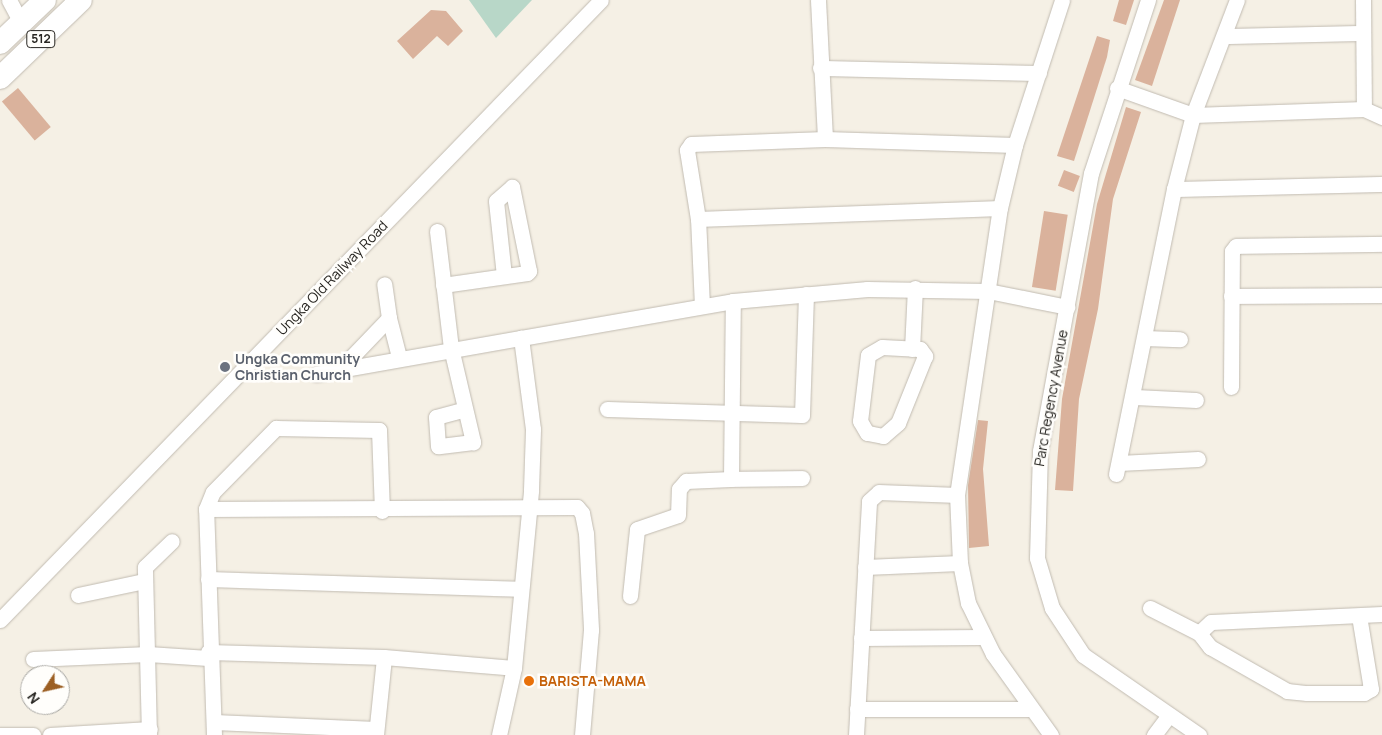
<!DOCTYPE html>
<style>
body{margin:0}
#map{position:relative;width:1382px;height:735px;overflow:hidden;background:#f5f0e5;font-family:Manrope,sans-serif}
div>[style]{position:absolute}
.green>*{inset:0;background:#b8d7c8}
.building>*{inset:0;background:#dab29c;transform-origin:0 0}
.roads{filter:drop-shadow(0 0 1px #c1bbb1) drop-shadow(0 0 1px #c1bbb1)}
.minor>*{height:15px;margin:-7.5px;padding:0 7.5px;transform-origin:7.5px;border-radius:7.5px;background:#fff}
.primary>*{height:22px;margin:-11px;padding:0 11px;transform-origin:11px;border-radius:11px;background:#fff}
.dots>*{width:14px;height:14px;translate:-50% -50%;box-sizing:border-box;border:2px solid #fffefb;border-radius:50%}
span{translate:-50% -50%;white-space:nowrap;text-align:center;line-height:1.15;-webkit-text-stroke:5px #fffefb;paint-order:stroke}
.shield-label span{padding:1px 4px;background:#fffefb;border:1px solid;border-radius:4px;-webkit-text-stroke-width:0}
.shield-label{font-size:12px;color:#282622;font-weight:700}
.street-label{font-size:14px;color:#282622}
.worship-label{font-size:14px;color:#5b616d;font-weight:700}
.left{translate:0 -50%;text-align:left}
.food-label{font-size:14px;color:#c56008;font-weight:700}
.north{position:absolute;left:20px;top:665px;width:50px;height:50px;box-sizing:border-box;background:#fffefb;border:1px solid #a9a8a4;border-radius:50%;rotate:235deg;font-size:14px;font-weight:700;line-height:20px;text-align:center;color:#282622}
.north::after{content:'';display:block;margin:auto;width:18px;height:22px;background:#9c5f23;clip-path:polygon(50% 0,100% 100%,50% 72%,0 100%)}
</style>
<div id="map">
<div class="green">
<i style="clip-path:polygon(469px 0,532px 0,496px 38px)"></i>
</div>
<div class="building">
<i style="clip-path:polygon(1119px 0,1134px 0,1126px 25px,1113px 21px)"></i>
<i style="clip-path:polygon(1164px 0,1180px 0,1152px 86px,1135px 80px)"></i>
<i style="clip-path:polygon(431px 10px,446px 11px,463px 31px,448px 46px,437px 36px,413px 59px,397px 41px)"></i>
<i style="clip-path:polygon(1097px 36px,1110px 40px,1107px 57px,1074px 161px,1057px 156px)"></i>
<i style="left:18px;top:88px;width:51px;height:21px;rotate:50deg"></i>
<i style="clip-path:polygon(1126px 107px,1141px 112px,1113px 199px,1098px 309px,1079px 399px,1073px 491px,1055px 490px,1062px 399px,1097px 204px)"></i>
<i style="left:1064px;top:170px;width:17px;height:17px;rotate:21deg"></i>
<i style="left:1044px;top:211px;width:24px;height:77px;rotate:9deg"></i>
<i style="clip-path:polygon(978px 420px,988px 421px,983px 469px,989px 546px,969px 548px,968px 485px)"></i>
</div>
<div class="roads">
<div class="minor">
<i style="left:9px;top:0;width:26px;rotate:62deg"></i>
<i style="left:818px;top:0;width:139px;rotate:87.1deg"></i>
<i style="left:1148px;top:0;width:182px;rotate:108.2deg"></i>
<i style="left:1091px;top:173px;width:283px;rotate:100.4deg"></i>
<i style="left:1040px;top:451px;width:107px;rotate:91.6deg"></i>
<i style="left:1037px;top:558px;width:52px;rotate:73.3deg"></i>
<i style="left:1052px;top:608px;width:56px;rotate:56.6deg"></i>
<i style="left:1083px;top:655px;width:141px;rotate:34.6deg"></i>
<i style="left:1363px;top:0;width:109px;rotate:89.5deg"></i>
<i style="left:1226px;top:36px;width:136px;rotate:-1.3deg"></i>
<i style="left:820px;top:68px;width:219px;rotate:1.3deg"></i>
<i style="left:1117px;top:88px;width:81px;rotate:19.6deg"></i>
<i style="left:1193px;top:115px;width:171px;rotate:-2deg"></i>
<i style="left:1364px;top:109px;width:20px;rotate:24deg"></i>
<i style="left:1174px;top:189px;width:208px;rotate:-1.4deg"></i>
<i style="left:698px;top:219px;width:302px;rotate:-2.1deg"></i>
<i style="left:437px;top:231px;width:118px;rotate:83.2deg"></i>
<i style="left:451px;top:348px;width:97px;rotate:76.8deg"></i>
<i style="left:473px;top:442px;width:35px;rotate:173deg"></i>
<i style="left:438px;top:446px;width:29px;rotate:-94deg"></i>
<i style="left:436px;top:417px;width:27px;rotate:-15deg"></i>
<i style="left:443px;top:285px;width:85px;rotate:-8.1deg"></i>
<i style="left:527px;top:273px;width:3px;rotate:-45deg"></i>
<i style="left:529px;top:271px;width:86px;rotate:-101.4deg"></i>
<i style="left:512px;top:187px;width:21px;rotate:139deg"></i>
<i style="left:496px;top:201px;width:75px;rotate:83.9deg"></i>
<i style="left:1231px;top:296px;width:151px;rotate:-0.4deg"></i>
<i style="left:702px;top:306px;width:87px;rotate:-92.6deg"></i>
<i style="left:698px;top:219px;width:70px;rotate:-99.1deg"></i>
<i style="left:687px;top:150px;width:7px;rotate:-56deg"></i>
<i style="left:691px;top:144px;width:134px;rotate:-2.1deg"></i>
<i style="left:825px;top:139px;width:190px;rotate:1.8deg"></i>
<i style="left:389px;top:318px;width:40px;rotate:75.6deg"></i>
<i style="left:1144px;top:338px;width:36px;rotate:2deg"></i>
<i style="left:882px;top:347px;width:38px;rotate:3deg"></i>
<i style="left:920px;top:349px;width:9px;rotate:54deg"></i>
<i style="left:925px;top:356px;width:72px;rotate:111.9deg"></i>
<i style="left:898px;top:423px;width:20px;rotate:139deg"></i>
<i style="left:883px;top:436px;width:16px;rotate:-169deg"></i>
<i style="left:867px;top:433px;width:14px;rotate:-120deg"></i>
<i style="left:860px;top:421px;width:66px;rotate:-83.1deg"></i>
<i style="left:868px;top:355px;width:16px;rotate:-30deg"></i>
<i style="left:912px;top:349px;width:61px;rotate:-87.2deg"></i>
<i style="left:342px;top:367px;width:68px;rotate:-46.2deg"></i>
<i style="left:389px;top:318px;width:34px;rotate:-98deg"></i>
<i style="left:316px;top:374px;width:208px;rotate:-10deg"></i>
<i style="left:1231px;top:387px;width:136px;rotate:-89.6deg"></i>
<i style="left:1232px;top:251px;width:6px;rotate:-51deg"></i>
<i style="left:1236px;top:246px;width:146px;rotate:-0.8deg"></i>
<i style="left:1135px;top:397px;width:61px;rotate:2.8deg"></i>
<i style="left:607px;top:409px;width:195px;rotate:1.8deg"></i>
<i style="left:802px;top:415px;width:121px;rotate:-88.1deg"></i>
<i style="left:1119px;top:463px;width:79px;rotate:-2.9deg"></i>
<i style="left:1116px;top:474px;width:291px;rotate:-78.5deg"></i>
<i style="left:1174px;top:189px;width:76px;rotate:-75.6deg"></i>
<i style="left:1193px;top:115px;width:123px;rotate:-69.1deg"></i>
<i style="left:731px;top:479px;width:71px;rotate:-0.8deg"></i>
<i style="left:206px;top:509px;width:371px;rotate:-0.3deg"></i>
<i style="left:577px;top:507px;width:8px;rotate:50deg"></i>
<i style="left:582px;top:513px;width:20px;rotate:79deg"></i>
<i style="left:586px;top:533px;width:97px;rotate:87deg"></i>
<i style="left:591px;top:630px;width:105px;rotate:94.9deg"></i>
<i style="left:865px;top:567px;width:95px;rotate:-2.4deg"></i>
<i style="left:208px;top:579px;width:311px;rotate:1.8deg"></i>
<i style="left:78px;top:595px;width:67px;rotate:-12deg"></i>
<i style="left:630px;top:596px;width:67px;rotate:-84deg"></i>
<i style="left:637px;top:529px;width:43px;rotate:-18.9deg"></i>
<i style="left:678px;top:515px;width:26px;rotate:-88deg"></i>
<i style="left:679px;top:489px;width:11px;rotate:-49deg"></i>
<i style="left:686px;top:481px;width:45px;rotate:-2.5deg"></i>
<i style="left:731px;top:479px;width:178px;rotate:-89.4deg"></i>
<i style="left:1150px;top:608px;width:55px;rotate:27deg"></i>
<i style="left:1199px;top:633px;width:18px;rotate:52deg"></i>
<i style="left:1210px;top:647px;width:89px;rotate:29.7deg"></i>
<i style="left:1287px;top:691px;width:20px;rotate:6deg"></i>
<i style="left:1307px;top:693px;width:57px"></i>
<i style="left:1364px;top:693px;width:8px;rotate:-30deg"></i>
<i style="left:1371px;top:689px;width:74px;rotate:-99.3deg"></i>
<i style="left:0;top:620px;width:863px;rotate:-45.89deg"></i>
<i style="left:1199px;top:633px;width:16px;rotate:-43deg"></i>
<i style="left:1211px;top:622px;width:171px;rotate:-2.7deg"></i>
<i style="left:861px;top:638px;width:121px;rotate:-0.5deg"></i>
<i style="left:208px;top:652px;width:176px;rotate:1.6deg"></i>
<i style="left:384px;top:657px;width:130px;rotate:4.8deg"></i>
<i style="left:33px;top:659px;width:115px;rotate:-2.5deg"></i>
<i style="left:148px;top:654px;width:60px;rotate:3.8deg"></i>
<i style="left:857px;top:709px;width:174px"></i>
<i style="left:214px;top:722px;width:162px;rotate:2.5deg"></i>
<i style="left:0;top:735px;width:33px"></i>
<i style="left:50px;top:735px;width:100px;rotate:-3.4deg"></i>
<i style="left:149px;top:735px;width:168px;rotate:-91.4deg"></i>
<i style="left:145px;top:567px;width:37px;rotate:-44deg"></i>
<i style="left:214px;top:735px;width:226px;rotate:-92deg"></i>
<i style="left:206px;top:509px;width:18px;rotate:-68deg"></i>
<i style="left:213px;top:492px;width:90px;rotate:-45.5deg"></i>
<i style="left:276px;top:428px;width:103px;rotate:1.1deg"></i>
<i style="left:379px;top:430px;width:81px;rotate:87.9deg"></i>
<i style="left:376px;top:735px;width:78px;rotate:-84.1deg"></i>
<i style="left:499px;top:735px;width:69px;rotate:-77.4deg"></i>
<i style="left:514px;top:668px;width:179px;rotate:-84.5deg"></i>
<i style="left:531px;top:490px;width:61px;rotate:-88.1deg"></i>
<i style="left:533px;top:429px;width:92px;rotate:-97.5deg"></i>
<i style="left:521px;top:338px;width:215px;rotate:-9.9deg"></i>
<i style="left:733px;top:301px;width:135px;rotate:-5.1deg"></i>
<i style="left:867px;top:289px;width:121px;rotate:0.9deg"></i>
<i style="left:988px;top:291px;width:81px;rotate:11.4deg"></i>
<i style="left:856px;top:735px;width:234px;rotate:-86.8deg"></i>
<i style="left:869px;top:501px;width:13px;rotate:-42deg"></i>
<i style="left:879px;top:492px;width:78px;rotate:2.2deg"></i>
<i style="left:1051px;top:735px;width:100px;rotate:-125.6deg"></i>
<i style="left:993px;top:654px;width:57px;rotate:-116.1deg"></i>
<i style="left:968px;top:603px;width:41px;rotate:-101.3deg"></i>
<i style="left:960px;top:563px;width:68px;rotate:-92.5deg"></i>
<i style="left:957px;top:495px;width:290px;rotate:-81.5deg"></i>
<i style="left:1000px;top:208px;width:65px;rotate:-76.6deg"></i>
<i style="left:1015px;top:145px;width:152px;rotate:-72deg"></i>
<i style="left:1154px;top:735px;width:25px;rotate:-53deg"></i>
</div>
<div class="primary">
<i style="left:0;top:43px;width:62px;rotate:-43.7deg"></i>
<i style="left:0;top:78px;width:112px;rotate:-43.9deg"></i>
</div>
</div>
<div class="dots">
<i style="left:225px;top:367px;background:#6b7280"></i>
<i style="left:529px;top:681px;background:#e8710a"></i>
</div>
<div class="shield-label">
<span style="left:41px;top:39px">512</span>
</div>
<div class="street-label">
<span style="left:332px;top:278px;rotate:-46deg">Ungka Old Railway Road</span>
<span style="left:1051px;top:398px;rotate:-80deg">Parc Regency Avenue</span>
</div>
<div class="worship-label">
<span class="left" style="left:235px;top:367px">Ungka Community<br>Christian Church</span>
</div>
<div class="food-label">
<span class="left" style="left:539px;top:681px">BARISTA-MAMA</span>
</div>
<div class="north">N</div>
</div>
